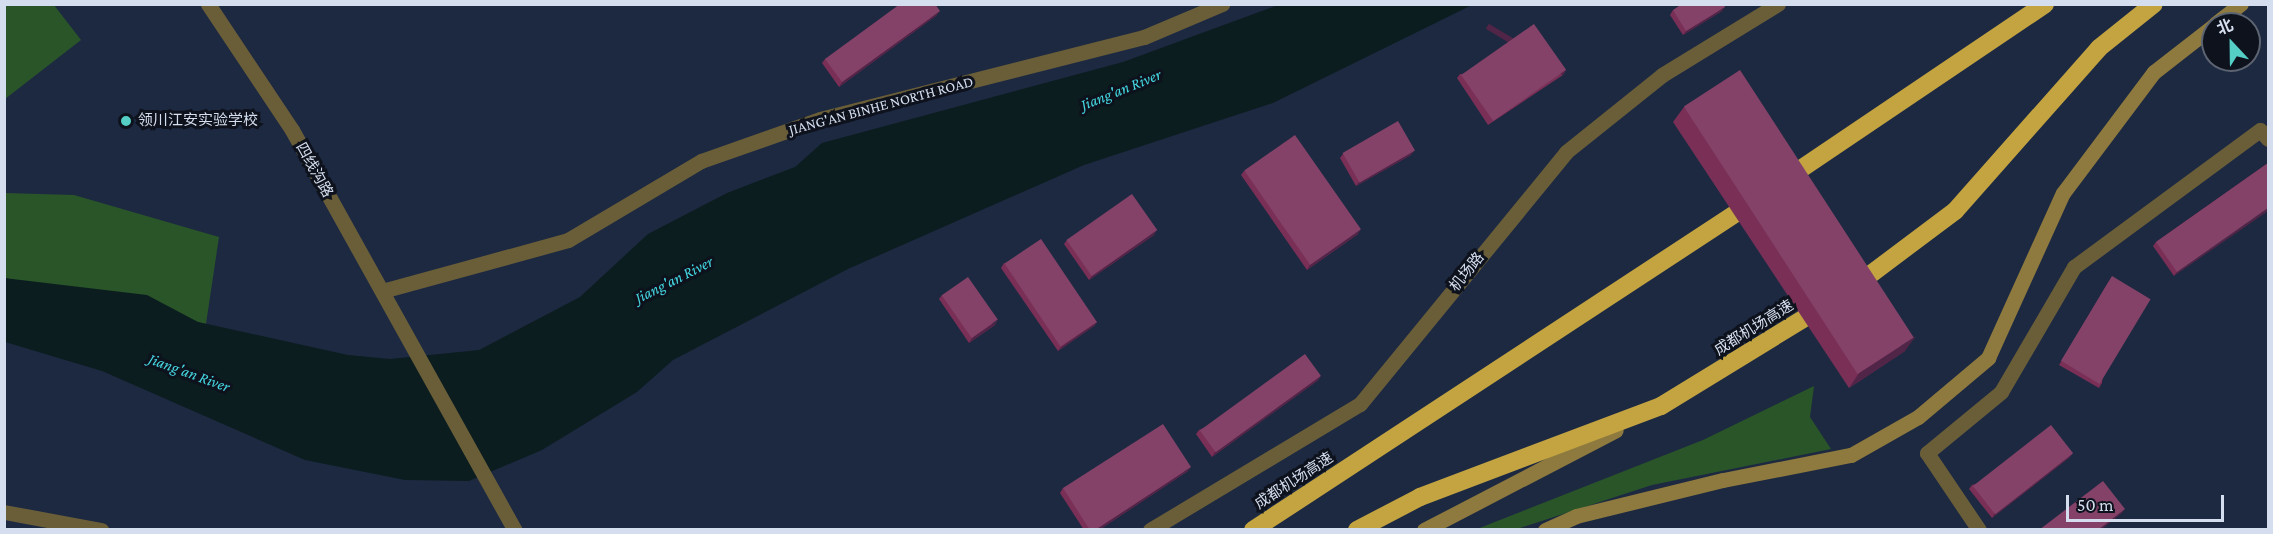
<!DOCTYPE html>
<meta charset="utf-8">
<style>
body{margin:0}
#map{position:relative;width:2273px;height:534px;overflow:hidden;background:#1d2941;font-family:"Crimson Pro","Noto Sans SC",serif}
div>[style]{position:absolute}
.green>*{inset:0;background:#295529}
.water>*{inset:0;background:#0b1d1f}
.minor>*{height:15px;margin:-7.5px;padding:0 7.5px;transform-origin:7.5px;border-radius:7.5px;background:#6a5e39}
.tertiary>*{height:15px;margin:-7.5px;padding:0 7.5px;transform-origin:7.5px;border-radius:7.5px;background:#6a5e39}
.secondary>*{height:15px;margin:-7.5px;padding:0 7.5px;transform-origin:7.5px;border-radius:7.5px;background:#8e7a3e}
.motorway>*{height:18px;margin:-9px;padding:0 9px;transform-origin:9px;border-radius:9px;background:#c3a441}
.wall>*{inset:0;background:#7a2f57}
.shaded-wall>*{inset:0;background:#512548;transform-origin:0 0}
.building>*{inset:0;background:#844268;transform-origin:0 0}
.dots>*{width:16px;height:16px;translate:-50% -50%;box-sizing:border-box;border:3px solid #0d121d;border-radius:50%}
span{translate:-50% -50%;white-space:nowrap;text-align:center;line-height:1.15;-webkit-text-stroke:6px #0d121d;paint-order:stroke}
.street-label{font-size:15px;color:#d5deee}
.poi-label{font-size:15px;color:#d5deee}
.left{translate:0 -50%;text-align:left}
.water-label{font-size:16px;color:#45d8e2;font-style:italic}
.frame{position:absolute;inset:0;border:6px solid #d5deee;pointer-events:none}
.north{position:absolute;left:2201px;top:12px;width:60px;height:60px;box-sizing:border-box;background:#0d121d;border:2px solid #5d6471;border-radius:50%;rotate:338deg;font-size:16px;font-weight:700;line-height:24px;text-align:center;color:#d5deee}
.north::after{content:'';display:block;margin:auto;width:21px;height:27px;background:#55cec6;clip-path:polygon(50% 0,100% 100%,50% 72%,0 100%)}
.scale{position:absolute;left:2066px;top:495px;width:158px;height:27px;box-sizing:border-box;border:3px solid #d5deee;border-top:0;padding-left:8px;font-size:18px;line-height:21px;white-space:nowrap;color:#d5deee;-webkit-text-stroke:4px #0d121d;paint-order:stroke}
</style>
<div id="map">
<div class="green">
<i style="clip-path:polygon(5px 4px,54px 5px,81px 40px,5px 99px)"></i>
<i style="clip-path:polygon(5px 193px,74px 195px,219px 237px,206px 324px,5px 278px)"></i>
<i style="clip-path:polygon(1814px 386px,1810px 417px,1831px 449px,1652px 485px,1517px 529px,1477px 529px,1703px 440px)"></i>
</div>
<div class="water">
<i style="clip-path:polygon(1278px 5px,1472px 5px,1273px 103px,1084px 165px,848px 269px,673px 360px,637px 392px,542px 450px,469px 481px,405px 480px,305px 460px,102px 371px,5px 342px,4px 278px,147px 295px,198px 322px,348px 355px,390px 359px,479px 350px,580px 297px,648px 234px,727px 193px,795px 167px,822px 143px,1123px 62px)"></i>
</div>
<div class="minor">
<i style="left:382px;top:291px;width:193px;rotate:-15.3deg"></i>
<i style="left:568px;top:240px;width:155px;rotate:-30.7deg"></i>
<i style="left:701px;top:161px;width:126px;rotate:-19.4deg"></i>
<i style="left:820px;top:119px;width:334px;rotate:-14.2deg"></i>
<i style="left:1144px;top:37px;width:85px;rotate:-22.9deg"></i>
<i style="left:4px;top:512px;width:99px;rotate:10.5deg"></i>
<i style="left:1979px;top:530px;width:93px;rotate:-124deg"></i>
<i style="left:1927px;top:453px;width:96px;rotate:-39.5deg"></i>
<i style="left:2001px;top:392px;width:145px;rotate:-59.7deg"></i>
<i style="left:2074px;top:267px;width:231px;rotate:-36.4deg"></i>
<i style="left:2260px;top:130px;width:12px;rotate:48deg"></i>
</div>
<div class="tertiary">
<i style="left:208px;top:4px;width:151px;rotate:56.3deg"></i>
<i style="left:292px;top:130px;width:458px;rotate:60.9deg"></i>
<i style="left:1150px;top:530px;width:245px;rotate:-31deg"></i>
<i style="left:1360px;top:404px;width:325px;rotate:-50.7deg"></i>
<i style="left:1566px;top:152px;width:123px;rotate:-38.7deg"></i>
<i style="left:1662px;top:75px;width:136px;rotate:-31.5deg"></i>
</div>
<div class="secondary">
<i style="left:2215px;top:24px;width:33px;rotate:-38deg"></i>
<i style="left:1424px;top:530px;width:216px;rotate:-27.5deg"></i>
<i style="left:1545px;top:530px;width:34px;rotate:-24deg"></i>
<i style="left:1576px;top:516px;width:151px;rotate:-13.8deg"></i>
<i style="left:1723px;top:480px;width:130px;rotate:-11.1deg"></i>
<i style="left:1851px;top:455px;width:77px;rotate:-29.6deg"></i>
<i style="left:1918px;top:417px;width:92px;rotate:-40.1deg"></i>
<i style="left:1988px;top:358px;width:181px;rotate:-65.6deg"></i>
<i style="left:2063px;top:193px;width:151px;rotate:-53.1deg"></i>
<i style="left:2154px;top:72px;width:75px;rotate:-37.9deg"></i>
</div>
<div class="motorway">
<i style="left:1783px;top:181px;width:316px;rotate:-34deg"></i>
<i style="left:1855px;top:286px;width:125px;rotate:-36.9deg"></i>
<i style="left:1955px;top:211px;width:217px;rotate:-48.5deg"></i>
<i style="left:2099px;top:48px;width:70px;rotate:-38.7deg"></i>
<i style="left:1253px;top:530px;width:598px;rotate:-33.26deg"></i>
<i style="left:1357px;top:530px;width:71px;rotate:-27.6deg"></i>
<i style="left:1420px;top:497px;width:258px;rotate:-20.7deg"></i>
<i style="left:1661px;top:406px;width:191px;rotate:-31.5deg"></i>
</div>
<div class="wall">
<i style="clip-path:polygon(1673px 10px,1722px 11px,1683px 35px,1670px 15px)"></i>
<i style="clip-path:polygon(937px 15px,839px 87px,822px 63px,825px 59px)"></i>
<i style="clip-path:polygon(1566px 70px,1563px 75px,1488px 125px,1457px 78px,1460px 74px)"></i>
<i style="clip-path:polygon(1684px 107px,1905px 351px,1849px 388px,1673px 122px)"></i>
<i style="clip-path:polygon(1343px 154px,1411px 155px,1356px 186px,1340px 158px)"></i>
<i style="clip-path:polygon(2268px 163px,2174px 276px,2153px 246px,2156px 242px)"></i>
<i style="clip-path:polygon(1244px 171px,1358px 234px,1307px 270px,1241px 175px)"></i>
<i style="clip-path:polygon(1154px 235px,1089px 280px,1064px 244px,1067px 240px)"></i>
<i style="clip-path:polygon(1004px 263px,1097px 322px,1094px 326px,1058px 351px,1001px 268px)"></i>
<i style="clip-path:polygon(2109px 281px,2102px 383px,2099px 388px,2059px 365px)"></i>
<i style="clip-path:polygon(942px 295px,995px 325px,969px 343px,939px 299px)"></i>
<i style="clip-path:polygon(1321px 376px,1317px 381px,1212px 457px,1196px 434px,1199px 430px)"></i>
<i style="clip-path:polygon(2070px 457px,1992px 518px,1969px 489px,1972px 485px)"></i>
<i style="clip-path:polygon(1188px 471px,1099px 530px,1084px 530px,1060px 493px,1063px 488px)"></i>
</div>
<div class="shaded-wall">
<i style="clip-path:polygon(1725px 7px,1722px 11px,1683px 35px,1686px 31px)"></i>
<i style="clip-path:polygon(940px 11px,937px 15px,839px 87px,842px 82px)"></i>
<i style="left:1566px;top:70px;width:6px;height:90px;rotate:121deg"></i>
<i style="clip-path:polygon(1415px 150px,1411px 155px,1356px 186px,1359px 182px)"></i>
<i style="clip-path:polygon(2268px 208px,2268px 211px,2174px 276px,2177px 272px)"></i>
<i style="clip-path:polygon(1361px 229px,1358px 234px,1307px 270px,1310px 265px)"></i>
<i style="clip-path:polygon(1157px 230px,1154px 235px,1089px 280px,1092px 276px)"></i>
<i style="clip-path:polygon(998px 320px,995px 325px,969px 343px,972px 338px)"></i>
<i style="clip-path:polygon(1097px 322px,1094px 326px,1058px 351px,1061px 347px)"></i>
<i style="clip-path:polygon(1916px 336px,1905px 351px,1849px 388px,1859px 373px)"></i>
<i style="clip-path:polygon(1321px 376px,1317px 381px,1212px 457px,1215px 452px)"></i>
<i style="clip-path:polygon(2073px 453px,2070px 457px,1992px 518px,1995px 513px)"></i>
<i style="clip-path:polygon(1191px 467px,1188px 471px,1099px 530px,1095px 530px)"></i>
<i style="clip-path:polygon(2125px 509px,2122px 513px,2101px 530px,2098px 530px)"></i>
</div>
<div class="building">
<i style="clip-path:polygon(900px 4px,935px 4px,940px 11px,842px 82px,825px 59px)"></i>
<i style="clip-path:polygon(1682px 4px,1724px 4px,1725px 7px,1686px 31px,1673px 10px)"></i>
<i style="left:1534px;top:24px;width:56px;height:89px;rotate:55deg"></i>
<i style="left:1740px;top:70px;width:319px;height:67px;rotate:57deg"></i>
<i style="left:1398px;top:121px;width:34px;height:64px;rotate:60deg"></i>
<i style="left:1295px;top:135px;width:115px;height:62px;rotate:55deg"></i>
<i style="clip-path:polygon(2268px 163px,2268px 208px,2177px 272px,2156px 242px)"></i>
<i style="left:1132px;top:194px;width:44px;height:80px;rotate:55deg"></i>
<i style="left:1041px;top:239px;width:100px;height:44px;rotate:56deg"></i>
<i style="left:2112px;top:276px;width:45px;height:99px;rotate:31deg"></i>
<i style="left:968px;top:277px;width:52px;height:32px;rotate:55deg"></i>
<i style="left:1305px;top:354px;width:27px;height:130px;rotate:54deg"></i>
<i style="clip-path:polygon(1163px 424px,1191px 467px,1095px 530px,1090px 530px,1063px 488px)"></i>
<i style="left:2051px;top:425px;width:36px;height:99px;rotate:52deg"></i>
<i style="clip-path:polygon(2103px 481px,2125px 509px,2098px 530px,2039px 530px)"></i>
</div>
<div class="dots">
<i style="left:126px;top:121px;background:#55cec6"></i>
</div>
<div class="street-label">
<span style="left:881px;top:106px;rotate:-15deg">JIANG'AN BINHE NORTH ROAD</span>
<span style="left:314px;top:170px;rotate:61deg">四线沟路</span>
<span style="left:1467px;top:272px;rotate:-51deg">机场路</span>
<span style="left:1754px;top:328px;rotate:-32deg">成都机场高速</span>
<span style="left:1294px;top:481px;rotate:-33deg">成都机场高速</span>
</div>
<div class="poi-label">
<span class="left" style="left:138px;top:121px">领川江安实验学校</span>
</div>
<div class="water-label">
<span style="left:1121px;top:90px;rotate:-22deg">Jiang'an River</span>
<span style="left:674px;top:280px;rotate:-27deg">Jiang'an River</span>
<span style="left:189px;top:373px;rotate:20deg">Jiang'an River</span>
</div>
<div class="frame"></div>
<div class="north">北</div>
<div class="scale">50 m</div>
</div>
